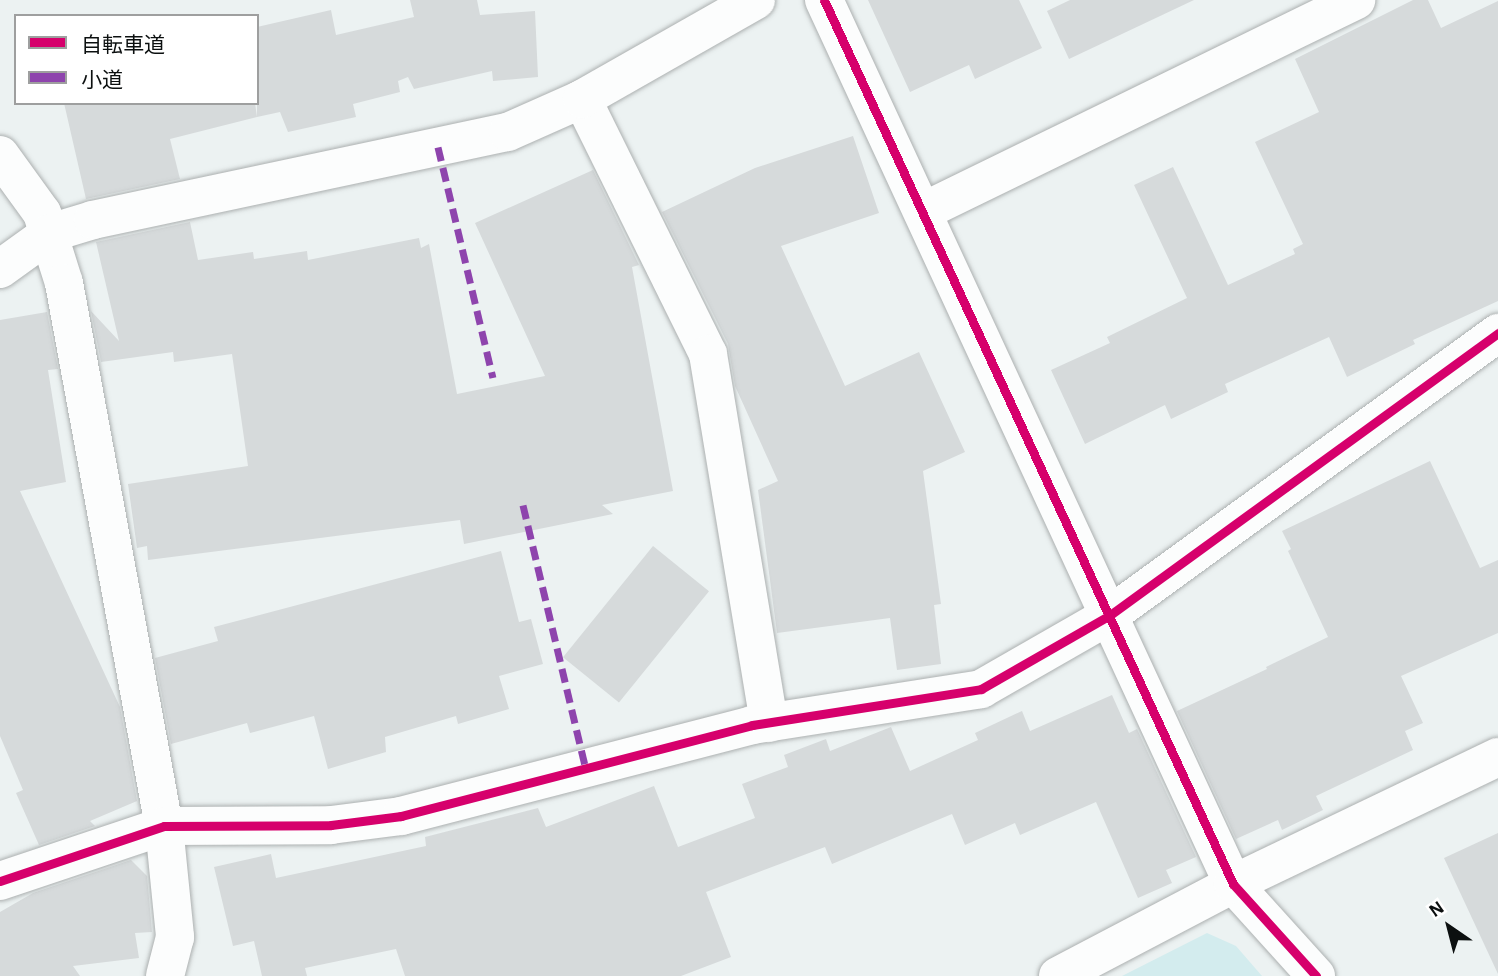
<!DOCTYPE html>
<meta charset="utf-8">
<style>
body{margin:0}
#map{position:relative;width:1498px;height:976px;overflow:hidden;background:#ecf2f2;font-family:"Alegreya Sans","Noto Sans JP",sans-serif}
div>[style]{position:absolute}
.green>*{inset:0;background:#d3ecee}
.building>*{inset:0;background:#d6dadb;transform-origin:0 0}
.roads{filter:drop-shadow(0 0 2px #acb0b0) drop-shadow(0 0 2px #acb0b0)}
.minor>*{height:38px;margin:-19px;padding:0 19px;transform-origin:19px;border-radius:19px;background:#fcfdfd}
.quiet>*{height:7px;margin-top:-3.5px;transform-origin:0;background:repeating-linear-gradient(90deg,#8e44ad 0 14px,transparent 0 21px)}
.cycleway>*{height:9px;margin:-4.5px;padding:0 4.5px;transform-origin:4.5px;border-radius:4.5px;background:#d6006c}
span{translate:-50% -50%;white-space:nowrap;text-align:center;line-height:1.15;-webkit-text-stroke:5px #fff;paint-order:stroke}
.legend{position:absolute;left:14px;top:14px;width:245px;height:91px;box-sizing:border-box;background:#fff;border:2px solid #9e9f9f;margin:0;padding:9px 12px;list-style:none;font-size:21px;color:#0c1010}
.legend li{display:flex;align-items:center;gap:14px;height:35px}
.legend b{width:35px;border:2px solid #9e9f9f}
.north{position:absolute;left:1414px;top:892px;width:70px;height:70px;-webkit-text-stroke:5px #fff;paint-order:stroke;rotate:325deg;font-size:19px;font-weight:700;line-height:28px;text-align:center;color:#0c1010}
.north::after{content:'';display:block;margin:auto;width:24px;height:32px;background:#0c1010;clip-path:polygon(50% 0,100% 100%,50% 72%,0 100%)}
</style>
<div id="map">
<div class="green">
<i style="clip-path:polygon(1207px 933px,1236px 946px,1262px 976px,1122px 976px)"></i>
</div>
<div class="building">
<i style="clip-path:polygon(410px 0,477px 0,480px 15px,535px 11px,538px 77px,493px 81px,492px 71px,414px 89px,408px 77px,398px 81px,400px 92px,353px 104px,356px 117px,288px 132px,280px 112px,257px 117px,257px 27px,331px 10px,336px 35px,414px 17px)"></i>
<i style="clip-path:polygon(868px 0,1019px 0,1042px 48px,975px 79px,969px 65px,910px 92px)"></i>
<i style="clip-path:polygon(1070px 0,1194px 0,1069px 59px,1047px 11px)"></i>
<i style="clip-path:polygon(1413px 0,1428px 0,1441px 28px,1498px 1px,1498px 301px,1413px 340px,1415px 344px,1347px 377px,1329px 337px,1225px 384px,1228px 392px,1171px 419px,1165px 405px,1085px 444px,1051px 370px,1110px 343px,1107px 337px,1187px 298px,1134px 185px,1173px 167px,1228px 285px,1295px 254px,1293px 249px,1303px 244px,1255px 142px,1319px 112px,1295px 59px)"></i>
<i style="clip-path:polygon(64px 103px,255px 103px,257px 117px,170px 139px,180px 179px,86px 199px)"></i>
<i style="clip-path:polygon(853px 136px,879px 213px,781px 246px,845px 386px,919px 352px,965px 452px,923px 471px,941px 604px,934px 605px,941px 664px,897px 670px,890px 618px,777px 633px,758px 490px,778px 481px,735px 386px,728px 344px,662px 212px,755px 168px)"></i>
<i style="clip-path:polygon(593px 170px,639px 265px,632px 267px,673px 491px,602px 505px,613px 514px,464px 544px,460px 520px,148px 560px,147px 546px,137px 548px,128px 484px,248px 466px,232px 354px,174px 362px,173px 352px,101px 362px,91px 311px,119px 341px,96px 242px,190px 222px,198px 260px,253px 252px,254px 259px,307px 251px,308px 260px,419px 238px,421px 248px,429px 244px,457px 394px,545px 376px,475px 223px)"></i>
<i style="clip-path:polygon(47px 312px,58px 369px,48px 370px,66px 482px,20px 491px,120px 707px,137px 801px,90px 821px,95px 826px,39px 845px,16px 793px,23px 790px,0 736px,0 320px)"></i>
<i style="clip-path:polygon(1430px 461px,1480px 568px,1498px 560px,1498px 633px,1401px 676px,1423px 723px,1405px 731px,1413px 750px,1316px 796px,1323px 810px,1282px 830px,1278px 820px,1236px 839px,1177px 711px,1267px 669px,1266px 667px,1328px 637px,1288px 551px,1291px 549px,1282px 531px)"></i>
<i style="left:653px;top:546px;width:72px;height:143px;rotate:39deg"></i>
<i style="clip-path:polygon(501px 551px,519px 622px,531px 619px,543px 664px,499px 676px,509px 709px,458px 724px,456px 716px,385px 737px,386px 752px,328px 769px,314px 716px,250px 733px,247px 723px,171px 744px,155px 658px,218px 641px,214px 627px)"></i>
<i style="clip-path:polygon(1112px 695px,1129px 733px,1137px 729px,1196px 857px,1166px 870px,1172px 883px,1138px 898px,1096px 802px,1020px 835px,1015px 823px,965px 845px,952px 814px,832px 864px,825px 847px,706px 892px,731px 957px,681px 976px,405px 976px,396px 949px,305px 968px,307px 976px,262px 976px,254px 941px,233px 946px,214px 867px,271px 854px,276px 878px,426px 846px,425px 837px,538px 808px,546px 827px,654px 786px,678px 847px,755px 818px,742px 784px,788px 767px,784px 755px,826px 739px,830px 751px,891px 727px,910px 771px,978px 740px,975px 733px,1022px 711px,1030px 731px)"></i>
<i style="clip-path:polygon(1498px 833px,1498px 974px,1444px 858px)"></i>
<i style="clip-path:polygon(131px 860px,147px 876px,152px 932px,135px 933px,139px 958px,73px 966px,80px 976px,0 976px,0 912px,33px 893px)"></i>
</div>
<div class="roads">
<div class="minor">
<i style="left:824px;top:0;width:974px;rotate:65.17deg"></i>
<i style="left:1233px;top:884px;width:124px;rotate:47.9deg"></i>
<i style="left:582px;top:99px;width:284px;rotate:63.7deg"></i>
<i style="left:708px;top:354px;width:374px;rotate:80.6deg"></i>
<i style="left:0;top:155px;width:72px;rotate:54.1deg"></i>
<i style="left:42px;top:213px;width:73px;rotate:72.6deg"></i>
<i style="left:64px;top:283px;width:552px;rotate:79.57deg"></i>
<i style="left:164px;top:826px;width:112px;rotate:84.3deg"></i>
<i style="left:175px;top:937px;width:40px;rotate:104.4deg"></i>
<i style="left:924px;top:211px;width:481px;rotate:-26deg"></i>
<i style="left:0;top:269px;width:62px;rotate:-35.8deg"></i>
<i style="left:50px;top:233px;width:45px;rotate:-16.8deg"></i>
<i style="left:93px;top:220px;width:424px;rotate:-12deg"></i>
<i style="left:508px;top:132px;width:81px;rotate:-24deg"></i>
<i style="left:582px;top:99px;width:200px;rotate:-29.6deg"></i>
<i style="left:0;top:881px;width:173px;rotate:-18.5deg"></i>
<i style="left:164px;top:826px;width:167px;rotate:-0.3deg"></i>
<i style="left:331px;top:825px;width:71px;rotate:-7.3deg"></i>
<i style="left:401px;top:816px;width:363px;rotate:-14.5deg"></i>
<i style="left:752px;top:725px;width:232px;rotate:-8.9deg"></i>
<i style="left:981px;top:689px;width:149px;rotate:-29.8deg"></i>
<i style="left:1110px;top:615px;width:480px;rotate:-36deg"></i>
<i style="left:1058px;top:976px;width:198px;rotate:-27.7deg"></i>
<i style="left:1233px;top:884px;width:294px;rotate:-25.6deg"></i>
</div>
</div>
<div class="quiet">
<i style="left:438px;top:147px;width:237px;rotate:76.6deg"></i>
<i style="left:523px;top:505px;width:271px;rotate:76.6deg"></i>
</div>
<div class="cycleway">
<i style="left:824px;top:0;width:974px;rotate:65.17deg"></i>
<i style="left:1233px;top:884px;width:124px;rotate:47.9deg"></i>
<i style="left:0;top:881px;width:173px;rotate:-18.5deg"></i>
<i style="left:164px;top:826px;width:167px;rotate:-0.3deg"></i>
<i style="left:331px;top:825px;width:71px;rotate:-7.3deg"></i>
<i style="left:401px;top:816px;width:363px;rotate:-14.5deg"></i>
<i style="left:752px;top:725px;width:232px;rotate:-8.9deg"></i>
<i style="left:981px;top:689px;width:149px;rotate:-29.8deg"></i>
<i style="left:1110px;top:615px;width:480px;rotate:-36deg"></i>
</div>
<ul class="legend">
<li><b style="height:9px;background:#d6006c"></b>自転車道</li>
<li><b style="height:9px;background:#8e44ad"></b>小道</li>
</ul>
<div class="north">N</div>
</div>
